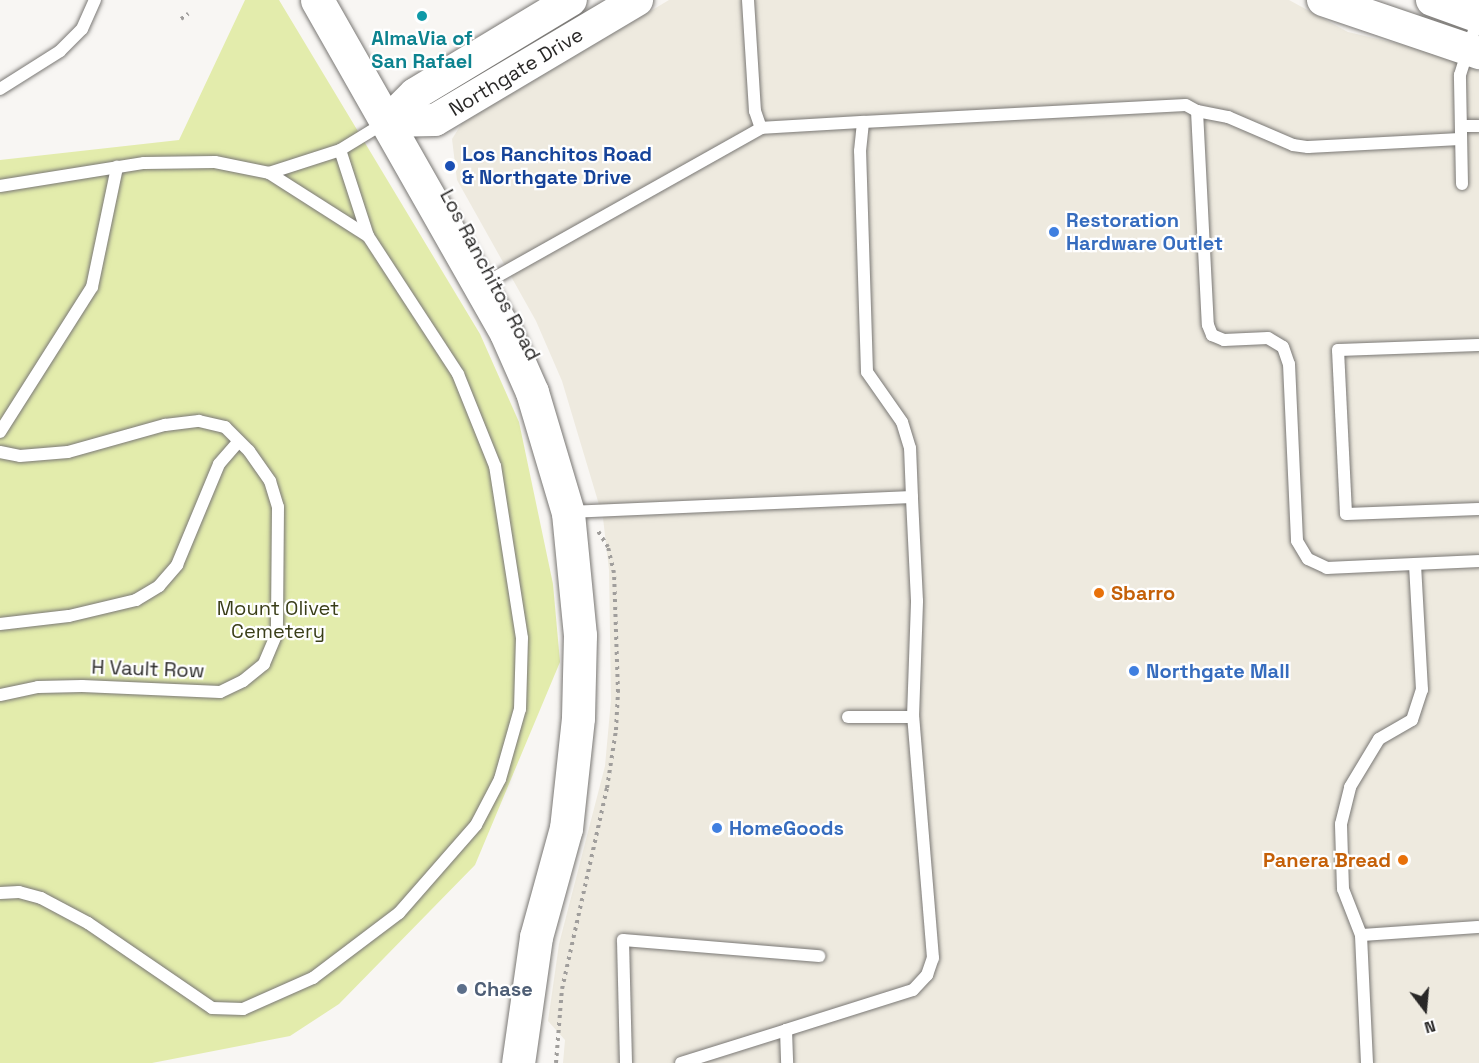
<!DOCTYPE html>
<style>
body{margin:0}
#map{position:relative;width:1479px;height:1063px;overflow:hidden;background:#f8f6f3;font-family:"Space Grotesk",sans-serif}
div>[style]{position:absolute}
.built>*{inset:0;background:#eeeadf}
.green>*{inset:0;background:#e3ecac}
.path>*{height:4px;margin-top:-2px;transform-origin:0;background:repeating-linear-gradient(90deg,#a09e9c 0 3px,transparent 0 7.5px)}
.roads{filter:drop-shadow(0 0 2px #7a7875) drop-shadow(0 0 2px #7a7875)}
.service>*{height:12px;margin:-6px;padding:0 6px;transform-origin:6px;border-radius:6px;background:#fff}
.tertiary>*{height:32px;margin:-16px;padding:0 16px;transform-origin:16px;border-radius:16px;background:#fff}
.secondary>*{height:33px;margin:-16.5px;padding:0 16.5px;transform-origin:16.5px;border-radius:16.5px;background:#fff}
.dots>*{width:16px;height:16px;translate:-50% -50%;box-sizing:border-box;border:3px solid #fff;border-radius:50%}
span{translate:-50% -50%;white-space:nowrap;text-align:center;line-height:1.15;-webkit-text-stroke:4.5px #fff;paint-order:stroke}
.culture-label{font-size:20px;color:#0d838f;font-weight:700}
.street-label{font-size:20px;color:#292827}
.transit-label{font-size:20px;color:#164399;font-weight:700}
.left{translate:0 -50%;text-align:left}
.shop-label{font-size:20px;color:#366cbe;font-weight:700}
.food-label{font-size:20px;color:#c56008;font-weight:700}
.right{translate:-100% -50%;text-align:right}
.park-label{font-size:20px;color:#3a3e18}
.service-label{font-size:20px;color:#4e5e75;font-weight:700}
.north{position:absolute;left:1395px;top:979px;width:60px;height:60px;-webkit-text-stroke:4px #fff;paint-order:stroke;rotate:164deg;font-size:16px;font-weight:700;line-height:24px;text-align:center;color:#292827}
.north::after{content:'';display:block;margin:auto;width:21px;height:27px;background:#292827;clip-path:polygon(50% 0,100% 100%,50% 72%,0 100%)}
</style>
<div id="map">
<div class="built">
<i style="clip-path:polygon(669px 0,1289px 0,1348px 32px,1417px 48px,1479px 71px,1479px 1063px,563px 1063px,565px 1040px,548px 1021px,559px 944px,605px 766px,611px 700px,609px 570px,603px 518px,562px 381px,536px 321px,457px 180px,452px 139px,462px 123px)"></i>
</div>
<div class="green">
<i style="clip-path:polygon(245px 0,279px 0,480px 334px,519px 422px,553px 584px,560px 662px,475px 865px,339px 1004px,290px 1036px,152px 1063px,0 1063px,0 160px,179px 140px)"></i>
</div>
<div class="path">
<i style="left:181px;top:19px;width:9px;rotate:-36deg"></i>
<i style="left:556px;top:1063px;width:74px;rotate:-85.4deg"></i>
<i style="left:562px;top:989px;width:206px;rotate:-77.4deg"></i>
<i style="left:607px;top:788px;width:59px;rotate:-81.2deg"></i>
<i style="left:616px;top:730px;width:38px;rotate:-87deg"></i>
<i style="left:618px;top:692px;width:119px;rotate:-91.9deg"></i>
<i style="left:614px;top:573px;width:27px;rotate:-103deg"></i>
<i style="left:608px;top:547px;width:19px;rotate:-122deg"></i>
</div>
<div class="roads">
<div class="service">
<i style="left:748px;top:0;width:111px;rotate:86.4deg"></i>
<i style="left:755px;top:111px;width:18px;rotate:71deg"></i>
<i style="left:761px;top:128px;width:102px;rotate:-3.4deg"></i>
<i style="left:0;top:89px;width:71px;rotate:-32.3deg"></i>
<i style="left:60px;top:51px;width:31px;rotate:-45deg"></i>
<i style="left:82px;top:29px;width:32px;rotate:-66deg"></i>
<i style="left:1197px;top:111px;width:32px;rotate:11deg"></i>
<i style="left:1228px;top:117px;width:71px;rotate:23.3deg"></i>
<i style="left:1293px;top:145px;width:15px;rotate:8deg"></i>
<i style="left:1308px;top:147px;width:152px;rotate:-3deg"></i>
<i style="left:1461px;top:126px;width:18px"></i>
<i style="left:269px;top:173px;width:75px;rotate:-17.9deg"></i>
<i style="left:340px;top:150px;width:52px;rotate:-31.5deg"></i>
<i style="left:1462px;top:184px;width:109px;rotate:-91.1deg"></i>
<i style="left:1460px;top:75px;width:60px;rotate:-72.5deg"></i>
<i style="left:0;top:186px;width:146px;rotate:-9.1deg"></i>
<i style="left:144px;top:163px;width:71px;rotate:-0.8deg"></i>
<i style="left:215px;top:162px;width:55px;rotate:11.5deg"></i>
<i style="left:269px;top:173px;width:117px;rotate:32.5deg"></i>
<i style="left:496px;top:277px;width:304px;rotate:-29.3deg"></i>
<i style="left:1479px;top:345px;width:141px;rotate:178deg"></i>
<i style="left:1338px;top:350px;width:164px;rotate:87.2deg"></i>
<i style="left:1346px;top:514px;width:133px;rotate:-2.2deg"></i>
<i style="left:0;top:432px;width:172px;rotate:-57.6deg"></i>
<i style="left:92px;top:287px;width:123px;rotate:-78.2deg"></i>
<i style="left:0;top:452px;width:20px;rotate:11deg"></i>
<i style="left:20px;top:456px;width:48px;rotate:-4.8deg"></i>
<i style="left:68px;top:452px;width:101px;rotate:-15.6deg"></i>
<i style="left:165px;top:425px;width:34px;rotate:-7deg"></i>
<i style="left:199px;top:421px;width:27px;rotate:13deg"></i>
<i style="left:225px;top:427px;width:34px;rotate:45deg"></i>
<i style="left:249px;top:451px;width:37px;rotate:55deg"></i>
<i style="left:270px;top:481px;width:27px;rotate:73deg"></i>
<i style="left:278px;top:507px;width:126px;rotate:90.5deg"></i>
<i style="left:277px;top:633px;width:34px;rotate:113deg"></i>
<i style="left:264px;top:664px;width:27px;rotate:141deg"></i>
<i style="left:243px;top:681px;width:25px;rotate:154deg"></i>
<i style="left:220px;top:692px;width:138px;rotate:-177.5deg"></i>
<i style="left:82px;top:686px;width:44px;rotate:178.7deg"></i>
<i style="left:38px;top:687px;width:39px;rotate:168deg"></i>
<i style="left:569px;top:512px;width:343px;rotate:-2.5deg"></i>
<i style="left:912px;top:497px;width:49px;rotate:-92.3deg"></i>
<i style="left:910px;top:448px;width:27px;rotate:-107deg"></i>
<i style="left:902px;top:422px;width:61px;rotate:-125deg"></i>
<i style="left:867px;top:372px;width:221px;rotate:-91.8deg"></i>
<i style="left:860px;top:151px;width:29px;rotate:-84deg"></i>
<i style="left:863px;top:122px;width:323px;rotate:-3deg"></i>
<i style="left:1186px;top:105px;width:13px;rotate:29deg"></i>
<i style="left:1197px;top:111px;width:214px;rotate:87.1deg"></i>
<i style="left:1208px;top:325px;width:11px;rotate:68deg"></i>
<i style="left:1212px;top:335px;width:13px;rotate:23deg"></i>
<i style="left:1224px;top:340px;width:44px;rotate:-2.6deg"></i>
<i style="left:1268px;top:338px;width:17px;rotate:31deg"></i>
<i style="left:1283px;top:347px;width:18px;rotate:71deg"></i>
<i style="left:1289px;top:364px;width:177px;rotate:87.4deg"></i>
<i style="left:1297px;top:541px;width:21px;rotate:59deg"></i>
<i style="left:1308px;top:559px;width:21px;rotate:25deg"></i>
<i style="left:1327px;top:568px;width:152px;rotate:-2.6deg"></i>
<i style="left:0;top:624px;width:69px;rotate:-6.6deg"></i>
<i style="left:69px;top:616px;width:69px;rotate:-13.4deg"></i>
<i style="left:136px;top:600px;width:27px;rotate:-31deg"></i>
<i style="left:159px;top:586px;width:28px;rotate:-49deg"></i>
<i style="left:177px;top:565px;width:109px;rotate:-67.4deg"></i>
<i style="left:219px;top:464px;width:30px;rotate:-49deg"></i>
<i style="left:848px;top:717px;width:65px"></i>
<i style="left:913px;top:717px;width:116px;rotate:-88deg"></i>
<i style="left:917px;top:601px;width:104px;rotate:-92.8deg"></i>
<i style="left:0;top:893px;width:19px;rotate:-3deg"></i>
<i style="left:19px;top:892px;width:23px;rotate:15deg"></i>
<i style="left:41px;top:898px;width:53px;rotate:28deg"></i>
<i style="left:88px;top:923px;width:150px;rotate:34.4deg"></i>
<i style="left:212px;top:1008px;width:31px;rotate:2deg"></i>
<i style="left:243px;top:1009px;width:77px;rotate:-23.9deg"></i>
<i style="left:313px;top:978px;width:108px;rotate:-37.1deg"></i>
<i style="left:399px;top:913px;width:117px;rotate:-48.8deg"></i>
<i style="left:476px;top:825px;width:52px;rotate:-62.4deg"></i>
<i style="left:500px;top:779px;width:73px;rotate:-74.1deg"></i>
<i style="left:520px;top:709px;width:71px;rotate:-88.4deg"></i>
<i style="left:522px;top:638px;width:174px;rotate:-98.9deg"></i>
<i style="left:495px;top:466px;width:99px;rotate:-111.9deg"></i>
<i style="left:458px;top:374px;width:165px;rotate:-123.1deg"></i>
<i style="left:368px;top:236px;width:90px;rotate:-108deg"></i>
<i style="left:1361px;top:935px;width:49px;rotate:-111.4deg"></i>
<i style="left:1343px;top:889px;width:65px;rotate:-91.8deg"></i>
<i style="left:1341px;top:824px;width:38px;rotate:-76deg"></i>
<i style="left:1350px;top:787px;width:56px;rotate:-58.9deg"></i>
<i style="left:1379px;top:739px;width:38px;rotate:-30deg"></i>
<i style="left:1412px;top:720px;width:32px;rotate:-72deg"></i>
<i style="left:1422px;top:690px;width:126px;rotate:-93.2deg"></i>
<i style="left:786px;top:1030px;width:133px;rotate:-17.5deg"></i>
<i style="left:913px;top:990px;width:21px;rotate:-47deg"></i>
<i style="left:927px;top:975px;width:18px;rotate:-71deg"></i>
<i style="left:933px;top:958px;width:242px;rotate:-94.7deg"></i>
<i style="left:626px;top:1063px;width:123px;rotate:-91.4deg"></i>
<i style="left:623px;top:940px;width:197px;rotate:4.7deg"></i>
<i style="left:681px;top:1063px;width:110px;rotate:-17.4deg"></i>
<i style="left:786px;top:1030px;width:33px;rotate:88deg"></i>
<i style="left:1367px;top:1063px;width:128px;rotate:-92.7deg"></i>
<i style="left:1361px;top:935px;width:118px;rotate:-3.9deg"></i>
</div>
<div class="tertiary">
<i style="left:1323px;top:0;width:165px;rotate:18.8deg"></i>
<i style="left:1432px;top:0;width:50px;rotate:19.9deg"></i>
<i style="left:388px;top:121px;width:47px;rotate:-1.2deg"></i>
<i style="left:435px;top:120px;width:235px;rotate:-30.7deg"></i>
<i style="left:388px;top:121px;width:38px;rotate:-45deg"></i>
<i style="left:415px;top:94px;width:182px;rotate:-31.1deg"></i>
</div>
<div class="secondary">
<i style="left:317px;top:0;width:383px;rotate:60.4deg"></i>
<i style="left:506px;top:333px;width:64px;rotate:66.2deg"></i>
<i style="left:532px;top:392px;width:126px;rotate:73.4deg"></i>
<i style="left:568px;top:513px;width:123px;rotate:84.4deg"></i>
<i style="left:580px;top:635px;width:83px;rotate:91.4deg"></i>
<i style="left:578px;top:718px;width:111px;rotate:96.2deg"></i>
<i style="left:566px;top:828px;width:113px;rotate:105.4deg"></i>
<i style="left:536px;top:937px;width:127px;rotate:98.1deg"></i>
</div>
</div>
<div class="dots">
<i style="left:422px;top:16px;background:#0f9aa8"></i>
<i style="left:450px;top:166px;background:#1a4fb4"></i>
<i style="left:1054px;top:232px;background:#3f7fe0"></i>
<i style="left:1099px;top:593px;background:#e8710a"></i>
<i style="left:1134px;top:671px;background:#3f7fe0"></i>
<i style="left:717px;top:828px;background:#3f7fe0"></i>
<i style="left:1403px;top:860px;background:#e8710a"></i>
<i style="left:462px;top:989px;background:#5c6f8a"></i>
</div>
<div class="culture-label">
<span style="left:422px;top:50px">AlmaVia of<br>San Rafael</span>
</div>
<div class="street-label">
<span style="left:516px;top:72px;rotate:-31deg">Northgate Drive</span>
<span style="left:490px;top:275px;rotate:62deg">Los Ranchitos Road</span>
<span style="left:148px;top:669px;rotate:2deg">H Vault Row</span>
</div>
<div class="transit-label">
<span class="left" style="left:462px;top:166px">Los Ranchitos Road<br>&amp; Northgate Drive</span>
</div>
<div class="shop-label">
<span class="left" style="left:1066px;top:232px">Restoration<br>Hardware Outlet</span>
<span class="left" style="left:1146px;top:671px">Northgate Mall</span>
<span class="left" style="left:729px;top:828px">HomeGoods</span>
</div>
<div class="food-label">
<span class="left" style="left:1111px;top:593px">Sbarro</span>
<span class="right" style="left:1391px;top:860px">Panera Bread</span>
</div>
<div class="park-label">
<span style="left:278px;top:620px">Mount Olivet<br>Cemetery</span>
</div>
<div class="service-label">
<span class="left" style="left:474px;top:989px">Chase</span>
</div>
<div class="north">N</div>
</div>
